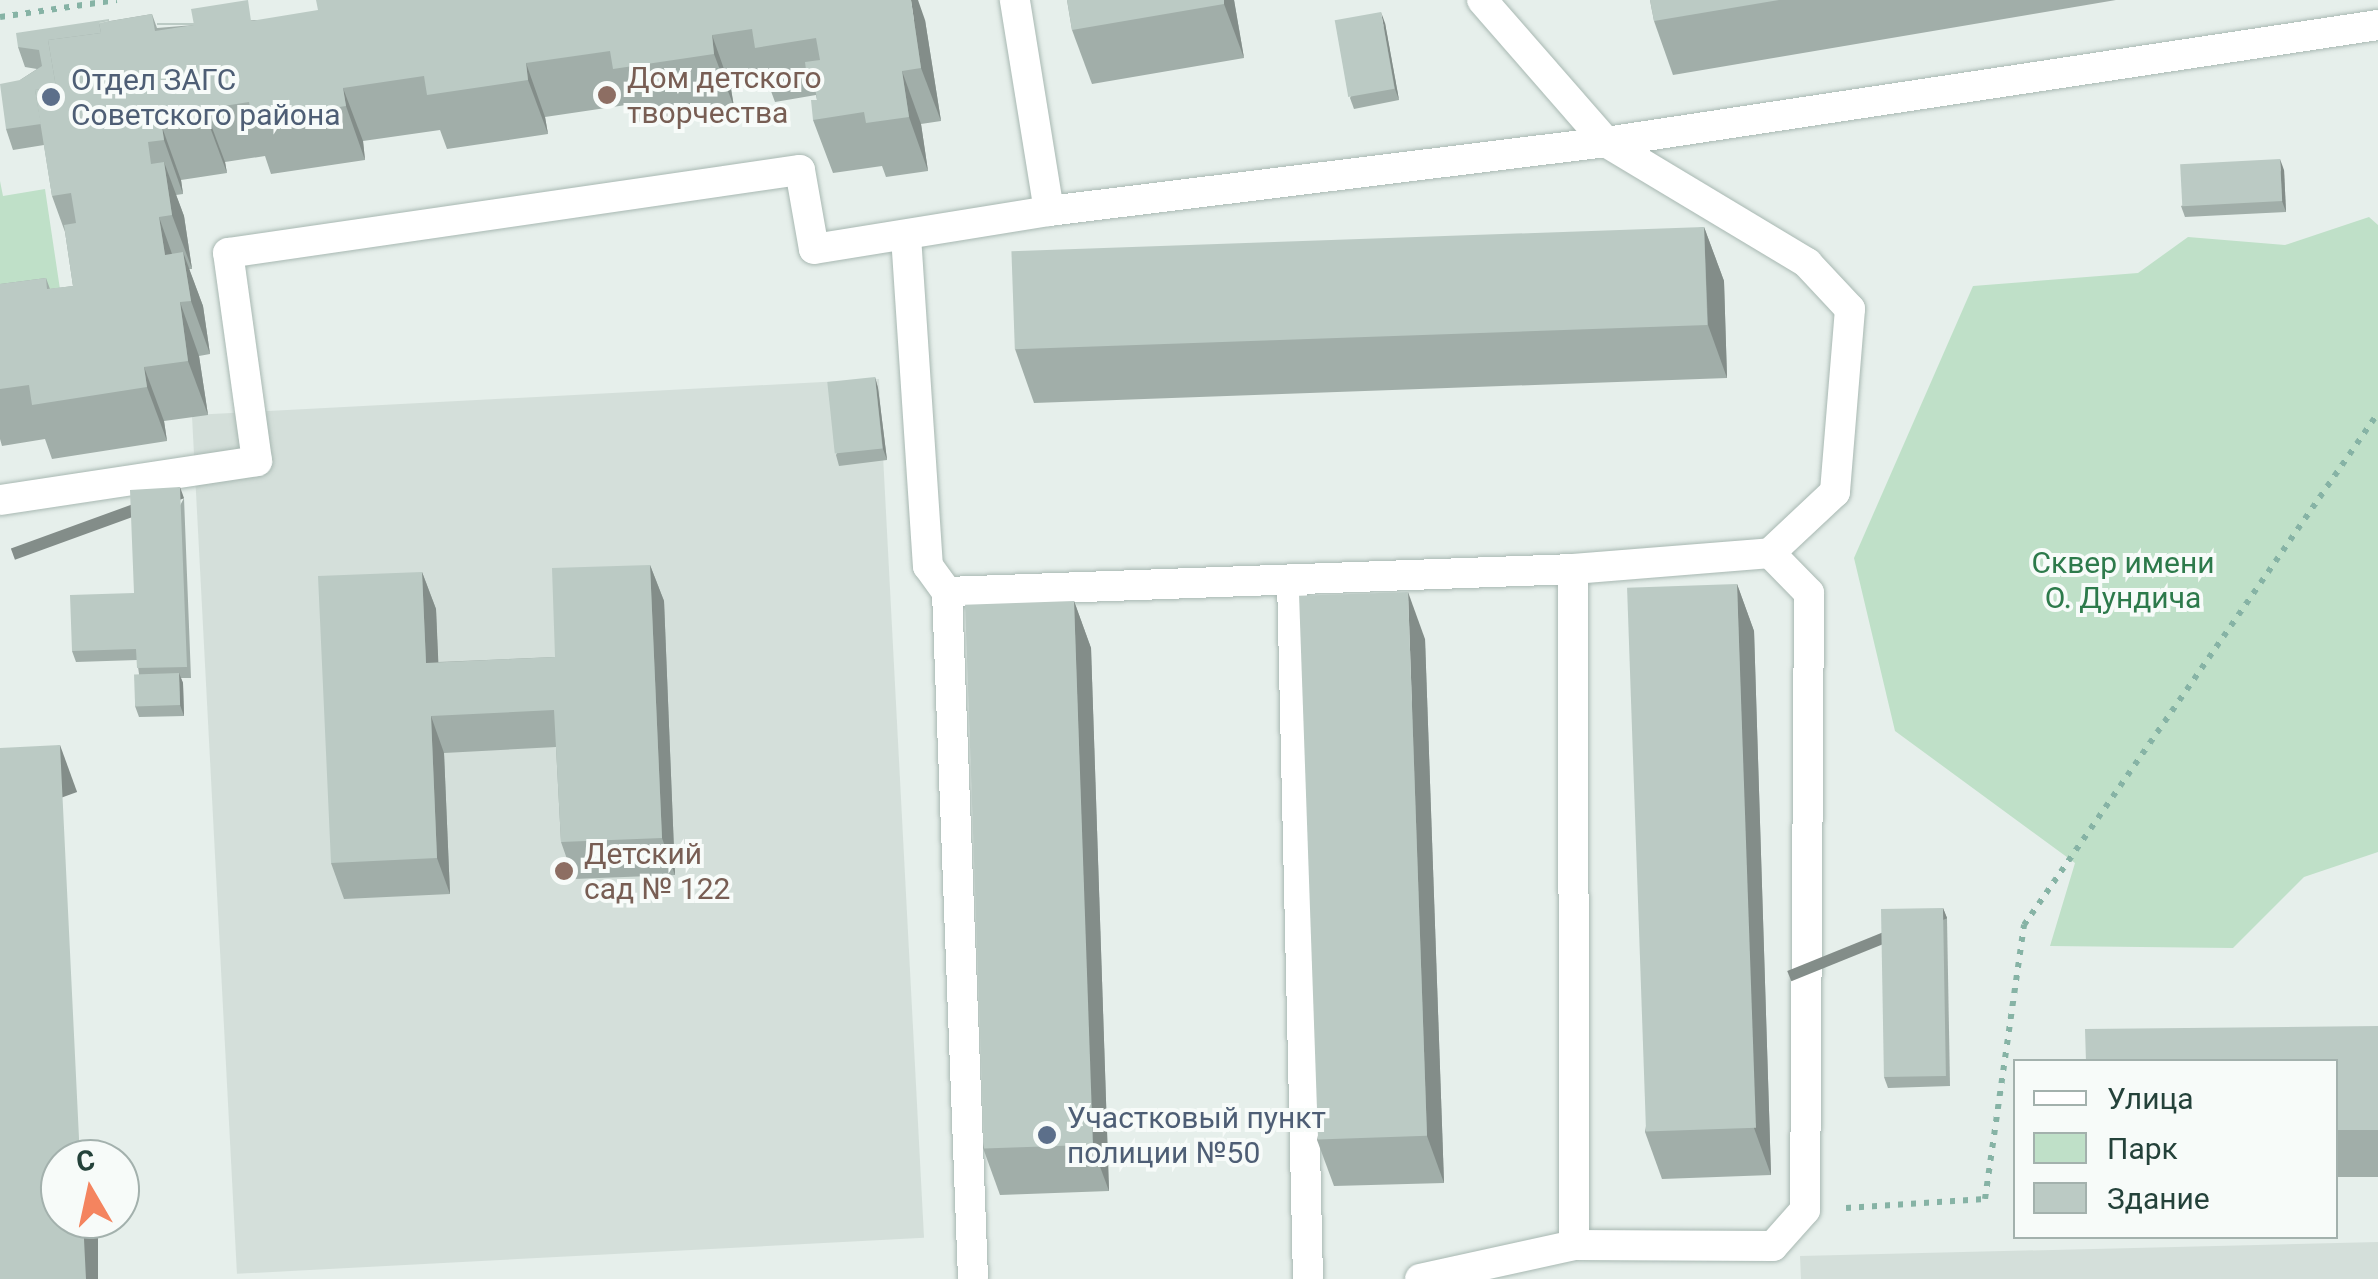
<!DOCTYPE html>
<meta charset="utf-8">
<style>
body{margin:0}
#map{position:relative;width:2378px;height:1279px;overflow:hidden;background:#e6efeb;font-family:Roboto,sans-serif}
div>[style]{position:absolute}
.built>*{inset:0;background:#d4dfda;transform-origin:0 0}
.green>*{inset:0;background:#bfe0c8}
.path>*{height:6px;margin-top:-3px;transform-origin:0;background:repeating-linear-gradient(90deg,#86b3a5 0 5px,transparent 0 13px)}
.roads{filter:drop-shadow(0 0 2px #a8b8b2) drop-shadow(0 0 2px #a8b8b2)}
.minor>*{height:30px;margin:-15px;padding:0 15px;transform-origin:15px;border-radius:15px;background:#fff}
.wall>*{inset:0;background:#a1aea9}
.shaded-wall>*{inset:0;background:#838d89;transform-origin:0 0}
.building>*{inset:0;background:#bbcac4;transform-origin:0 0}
.dots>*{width:28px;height:28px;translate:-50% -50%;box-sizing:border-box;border:5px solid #f7fbf9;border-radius:50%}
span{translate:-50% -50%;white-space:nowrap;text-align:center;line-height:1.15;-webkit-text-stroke:8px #f7fbf9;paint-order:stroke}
.education-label{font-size:30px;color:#785e54}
.left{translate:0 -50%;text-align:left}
.service-label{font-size:30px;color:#4e5e75}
.park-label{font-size:30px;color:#2d7a4b}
.legend{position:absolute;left:2013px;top:1059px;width:325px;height:180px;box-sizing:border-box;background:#f7fbf9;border:2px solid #a3b1ad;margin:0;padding:12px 18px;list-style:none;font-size:30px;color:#24423a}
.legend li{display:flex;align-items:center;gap:20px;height:50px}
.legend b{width:50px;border:2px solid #a3b1ad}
.north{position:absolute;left:40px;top:1139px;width:100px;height:100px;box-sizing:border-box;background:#f7fbf9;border:2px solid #a3b1ad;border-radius:50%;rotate:351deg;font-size:28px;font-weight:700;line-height:40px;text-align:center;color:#24423a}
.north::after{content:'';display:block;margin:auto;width:35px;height:45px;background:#f4845f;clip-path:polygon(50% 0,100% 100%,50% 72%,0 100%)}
</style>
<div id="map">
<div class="built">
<i style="left:879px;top:379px;width:860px;height:688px;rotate:87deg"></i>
<i style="clip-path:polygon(2378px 1242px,2378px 1279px,1801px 1279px,1800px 1256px)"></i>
</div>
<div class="green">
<i style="clip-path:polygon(0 181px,3px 196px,45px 189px,61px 296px,0 306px)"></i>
<i style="clip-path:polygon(2369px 217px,2378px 225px,2378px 852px,2304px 877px,2233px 948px,2050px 946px,2075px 863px,1895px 731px,1854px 558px,1973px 286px,2138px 273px,2188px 237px,2285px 245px)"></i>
</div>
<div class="path">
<i style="left:0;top:17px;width:118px;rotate:-8.3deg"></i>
<i style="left:1846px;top:1208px;width:139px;rotate:-3.7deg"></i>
<i style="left:1985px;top:1199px;width:277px;rotate:-81.9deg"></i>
<i style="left:2024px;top:925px;width:622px;rotate:-55.34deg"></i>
</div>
<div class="roads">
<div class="minor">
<i style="left:1482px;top:0;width:189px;rotate:48.9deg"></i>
<i style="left:1606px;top:142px;width:781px;rotate:-8.62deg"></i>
<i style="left:1049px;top:211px;width:561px;rotate:-7.06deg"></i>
<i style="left:1606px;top:142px;width:235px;rotate:31deg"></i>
<i style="left:1807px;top:263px;width:63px;rotate:46.9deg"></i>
<i style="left:1850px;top:309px;width:184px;rotate:94.7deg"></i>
<i style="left:1835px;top:492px;width:89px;rotate:136.8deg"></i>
<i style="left:906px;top:236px;width:331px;rotate:86.2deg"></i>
<i style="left:928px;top:566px;width:32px;rotate:54deg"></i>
<i style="left:947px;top:592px;width:626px;rotate:-2.1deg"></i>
<i style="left:1573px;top:569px;width:198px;rotate:-4.6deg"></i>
<i style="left:1770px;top:553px;width:56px;rotate:45.7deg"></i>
<i style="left:1809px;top:593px;width:617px;rotate:90.37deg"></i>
<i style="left:1805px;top:1210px;width:48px;rotate:131.6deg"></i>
<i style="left:1773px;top:1246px;width:199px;rotate:-179.7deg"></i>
<i style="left:0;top:500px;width:260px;rotate:-8.6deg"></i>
<i style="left:257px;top:461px;width:210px;rotate:-97.9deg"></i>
<i style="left:228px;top:253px;width:578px;rotate:-8.26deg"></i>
<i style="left:800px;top:170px;width:80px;rotate:80deg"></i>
<i style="left:814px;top:249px;width:238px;rotate:-9.2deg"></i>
<i style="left:1049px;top:211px;width:214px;rotate:-99.2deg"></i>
<i style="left:1292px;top:580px;width:699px;rotate:88.69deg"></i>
<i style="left:947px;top:592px;width:687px;rotate:87.83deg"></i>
<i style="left:1420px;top:1279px;width:158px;rotate:-12.4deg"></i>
<i style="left:1574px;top:1245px;width:676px;rotate:-90.08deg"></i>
</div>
</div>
<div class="wall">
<i style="clip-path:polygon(1067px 0,1234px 0,1244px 58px,1092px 84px,1072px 30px)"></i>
<i style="clip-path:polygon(1650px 0,2116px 0,1673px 75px,1654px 21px)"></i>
<i style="clip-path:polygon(152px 14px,157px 28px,255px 20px,925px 20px,941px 121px,921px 124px,928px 171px,886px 177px,882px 166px,833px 173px,813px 120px,817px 100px,816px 95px,775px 102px,768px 83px,731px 89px,734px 107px,632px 123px,626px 105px,545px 117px,548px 134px,447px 149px,440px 130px,363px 141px,365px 160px,271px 174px,265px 156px,225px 162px,227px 173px,181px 180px,183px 194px,176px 195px,184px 216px,192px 269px,189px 269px,203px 306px,210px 354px,199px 356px,208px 415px,164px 421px,167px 441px,52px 459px,45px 439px,2px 446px,0 439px,0 284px,46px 278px,50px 289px,73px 286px,65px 232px,52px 196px,44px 145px,13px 150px,6px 129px,20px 80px,37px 69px,25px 67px,18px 47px,110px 21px)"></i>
<i style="clip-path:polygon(1385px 23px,1399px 100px,1354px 109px,1350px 98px)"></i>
<i style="clip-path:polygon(2284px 170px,2286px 212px,2185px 217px,2181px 206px)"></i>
<i style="clip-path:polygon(1704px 227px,1724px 281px,1727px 378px,1034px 403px,1015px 349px)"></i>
<i style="clip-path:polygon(875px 377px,878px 388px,887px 460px,839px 466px,836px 455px)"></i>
<i style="clip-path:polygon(184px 498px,191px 678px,181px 678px,183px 683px,184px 716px,139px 717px,135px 706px,139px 674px,137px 660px,76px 662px,72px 651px,134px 593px)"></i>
<i style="clip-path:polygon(650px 565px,664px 601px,675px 875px,574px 879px,561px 842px,556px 747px,444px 753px,450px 894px,344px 899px,331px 863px,422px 572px,436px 609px,438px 662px,555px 657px)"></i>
<i style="clip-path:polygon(1737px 584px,1754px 631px,1771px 1175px,1662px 1179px,1645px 1132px)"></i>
<i style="clip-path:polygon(1074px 601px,1091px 648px,1109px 1191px,1000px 1195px,983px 1148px)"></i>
<i style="clip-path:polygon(1425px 639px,1444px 1183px,1334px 1186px,1317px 1140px)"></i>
<i style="clip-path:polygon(1943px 908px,1947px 918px,1950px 1086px,1888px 1088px,1884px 1077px)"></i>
<i style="clip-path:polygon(2378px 1026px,2378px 1177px,2336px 1177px,2336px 1062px)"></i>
</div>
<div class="shaded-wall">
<i style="clip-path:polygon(911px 0,918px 0,925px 20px,941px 121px,921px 68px)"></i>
<i style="clip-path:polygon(1224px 0,1234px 0,1244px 58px,1224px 4px)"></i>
<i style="clip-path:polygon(1381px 12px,1385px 23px,1399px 100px,1395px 89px)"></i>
<i style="clip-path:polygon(712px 35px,731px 89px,734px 107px,714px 54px)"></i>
<i style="clip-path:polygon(526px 63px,545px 117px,548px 134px,528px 80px)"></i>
<i style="clip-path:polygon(902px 71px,921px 124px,928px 171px,909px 117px)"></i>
<i style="clip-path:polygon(343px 88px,363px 141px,365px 160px,346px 106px)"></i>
<i style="clip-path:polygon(205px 109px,225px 162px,227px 173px,207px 119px)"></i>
<i style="clip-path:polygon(162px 127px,181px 180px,183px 194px,164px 140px)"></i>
<i style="clip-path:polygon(2280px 159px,2284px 170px,2286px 212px,2282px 201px)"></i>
<i style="clip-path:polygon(164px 162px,184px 216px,192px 269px,172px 215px)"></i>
<i style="clip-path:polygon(159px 217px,178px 271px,165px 255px)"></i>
<i style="clip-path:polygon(1704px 227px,1724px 281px,1727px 378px,1708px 325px)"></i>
<i style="clip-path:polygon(183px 252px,203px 306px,210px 354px,191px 301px)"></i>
<i style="clip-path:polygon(180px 302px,199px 356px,208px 415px,188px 361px)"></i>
<i style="clip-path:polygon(144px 367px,164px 421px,167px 441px,147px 387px)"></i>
<i style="clip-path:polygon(875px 377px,878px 388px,887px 460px,883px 449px)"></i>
<i style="left:180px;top:487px;width:12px;height:180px;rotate:70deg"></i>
<i style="clip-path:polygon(650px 565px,664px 601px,675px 875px,662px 838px)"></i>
<i style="clip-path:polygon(422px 572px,436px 609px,440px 700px,426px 663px)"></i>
<i style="clip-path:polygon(1737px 584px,1754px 631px,1771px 1175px,1754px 1128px)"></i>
<i style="clip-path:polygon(1408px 592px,1425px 639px,1444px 1183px,1427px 1136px)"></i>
<i style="clip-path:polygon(1074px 601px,1091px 648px,1109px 1191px,1092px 1145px)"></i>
<i style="clip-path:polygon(179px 673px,183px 683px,184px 716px,180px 705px)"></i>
<i style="clip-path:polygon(431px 716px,444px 753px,450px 894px,437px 858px)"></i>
<i style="left:60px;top:745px;width:50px;height:414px;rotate:70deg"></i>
<i style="left:1943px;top:908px;width:11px;height:168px;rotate:68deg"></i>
<i style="left:83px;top:1219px;width:15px;height:60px"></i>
</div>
<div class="building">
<i style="clip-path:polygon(248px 0,251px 21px,318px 10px,316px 0,911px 0,921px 68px,902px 71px,909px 117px,866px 123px,864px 112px,813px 120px,811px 100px,817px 100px,812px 69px,806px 70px,805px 62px,820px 60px,816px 38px,755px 48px,752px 29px,712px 35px,714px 54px,613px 69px,610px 51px,526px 63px,528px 80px,427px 95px,424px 76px,343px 88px,346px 106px,252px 120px,249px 102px,205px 109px,207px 119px,162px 127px,164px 140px,148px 142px,151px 164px,164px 162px,172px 215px,159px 217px,165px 255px,183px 252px,191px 301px,180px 302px,188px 361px,144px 367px,147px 387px,32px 405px,29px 385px,0 389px,0 284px,46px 278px,47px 289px,73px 286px,64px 225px,76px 223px,71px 193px,52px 196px,35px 90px,56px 87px,48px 40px,101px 33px,99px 23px,152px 14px,155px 31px,194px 25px,191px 9px)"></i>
<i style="clip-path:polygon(1067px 0,1224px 0,1224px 4px,1072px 30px)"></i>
<i style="clip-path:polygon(1650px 0,1779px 0,1654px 21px)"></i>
<i style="left:1381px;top:12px;width:78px;height:47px;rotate:80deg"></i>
<i style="clip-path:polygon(109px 19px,109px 21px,99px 23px,101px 33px,48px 40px,56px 87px,35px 90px,41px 124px,6px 129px,0 84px,20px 80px,42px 66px,39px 50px,18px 47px,16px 33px)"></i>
<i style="left:194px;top:23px;width:2px;height:37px;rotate:90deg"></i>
<i style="left:2280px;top:159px;width:42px;height:100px;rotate:87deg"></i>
<i style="left:1704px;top:227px;width:98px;height:693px;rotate:88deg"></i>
<i style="left:875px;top:377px;width:72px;height:48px;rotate:84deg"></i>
<i style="clip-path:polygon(180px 487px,187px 667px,137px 668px,136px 649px,72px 651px,70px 595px,134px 593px,130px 490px)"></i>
<i style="clip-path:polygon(650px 565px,662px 838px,561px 842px,554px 710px,431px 716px,437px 858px,331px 863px,318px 576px,422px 572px,426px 663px,555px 657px,552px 568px)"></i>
<i style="left:1737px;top:584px;width:544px;height:110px;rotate:88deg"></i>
<i style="left:1408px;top:592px;width:544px;height:109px;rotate:88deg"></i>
<i style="left:1074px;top:601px;width:544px;height:109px;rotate:88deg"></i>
<i style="left:179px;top:673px;width:32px;height:45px;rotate:88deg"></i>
<i style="clip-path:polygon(60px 745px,80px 1159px,60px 1159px,60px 1219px,83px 1219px,86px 1279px,0 1279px,0 748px)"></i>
<i style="left:1943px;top:908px;width:168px;height:62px;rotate:89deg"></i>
<i style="clip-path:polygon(2378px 1026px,2378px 1130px,2336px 1130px,2336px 1062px,2086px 1062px,2085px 1029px)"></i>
</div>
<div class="dots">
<i style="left:607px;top:95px;background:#8d6e63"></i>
<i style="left:51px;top:97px;background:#5c6f8a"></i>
<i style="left:564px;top:871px;background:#8d6e63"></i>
<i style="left:1047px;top:1135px;background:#5c6f8a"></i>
</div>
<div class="education-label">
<span class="left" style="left:627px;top:95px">Дом детского<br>творчества</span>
<span class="left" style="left:584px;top:871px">Детский<br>сад № 122</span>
</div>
<div class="service-label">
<span class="left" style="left:71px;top:97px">Отдел ЗАГС<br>Советского района</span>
<span class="left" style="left:1067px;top:1135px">Участковый пункт<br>полиции №50</span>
</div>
<div class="park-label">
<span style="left:2123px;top:580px">Сквер имени<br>О. Дундича</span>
</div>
<ul class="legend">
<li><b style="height:12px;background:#fff"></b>Улица</li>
<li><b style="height:28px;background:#bfe0c8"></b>Парк</li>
<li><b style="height:28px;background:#bbcac4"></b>Здание</li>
</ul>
<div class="north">С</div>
</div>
